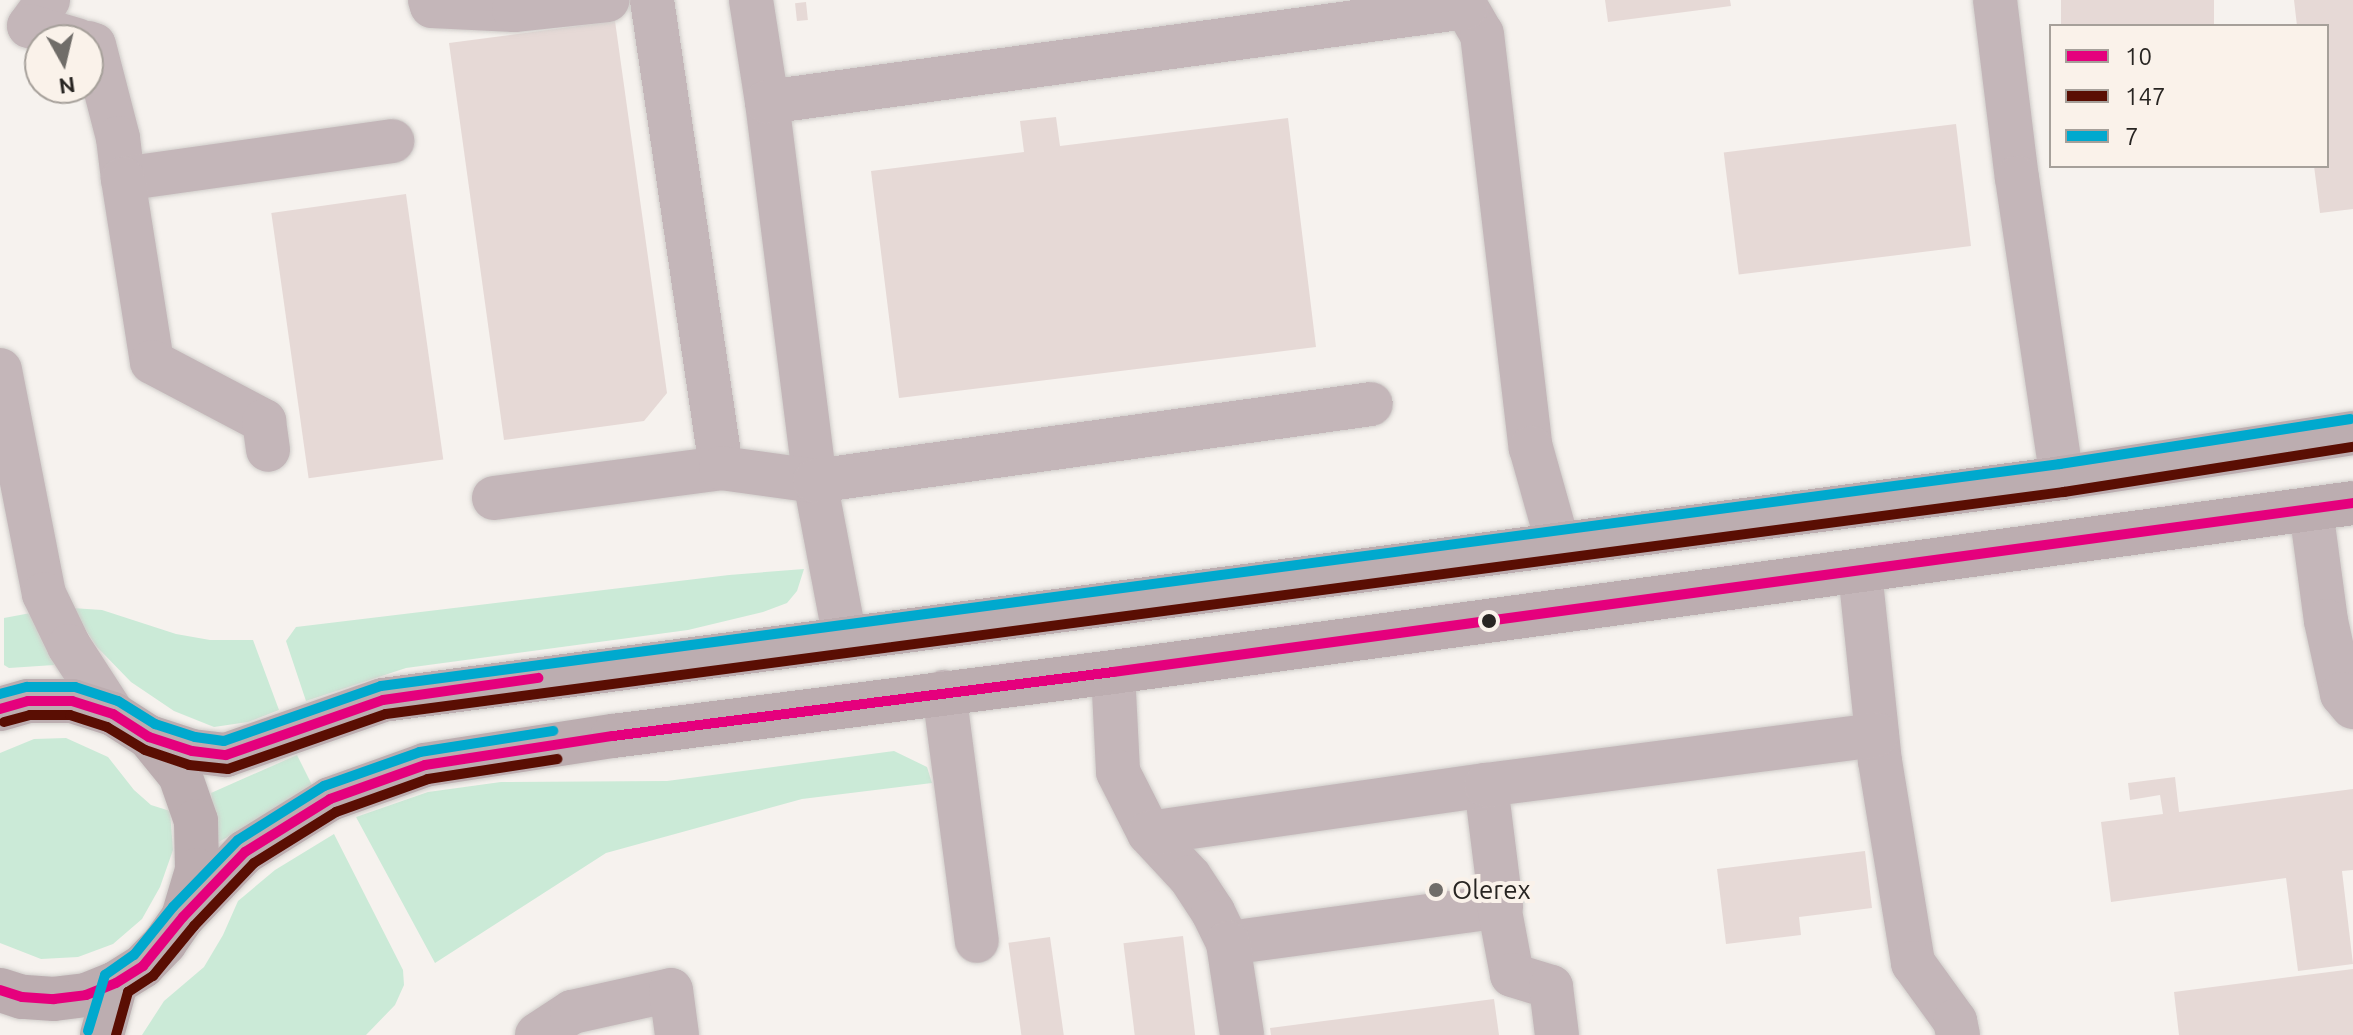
<!DOCTYPE html>
<style>
body{margin:0}
#map{position:relative;width:2353px;height:1035px;overflow:hidden;background:#f6f2ee;font-family:Ubuntu,sans-serif}
div>[style]{position:absolute}
.green>*{inset:0;background:#cbead7}
.building>*{inset:0;background:#e6d9d6;transform-origin:0 0}
.roads{filter:drop-shadow(0 0 2px #d0cdca) drop-shadow(0 0 2px #d0cdca)}
.minor>*{height:44px;margin:-22px;padding:0 22px;transform-origin:22px;border-radius:22px;background:#c4b6b9}
.major>*{height:44px;margin:-22px;padding:0 22px;transform-origin:22px;border-radius:22px;background:#bcadb0}
.bus-1>*{height:10px;margin:-5px;padding:0 5px;transform-origin:5px;border-radius:5px;background:#e5007d}
.bus-2>*{height:10px;margin:-5px;padding:0 5px;transform-origin:5px;border-radius:5px;background:#5a0e03}
.bus-3>*{height:10px;margin:-5px;padding:0 5px;transform-origin:5px;border-radius:5px;background:#00a9ce}
.dots>*{width:22px;height:22px;translate:-50% -50%;box-sizing:border-box;border:4px solid #faf2ea;border-radius:50%}
span{translate:-50% -50%;white-space:nowrap;text-align:center;line-height:1.15;-webkit-text-stroke:8px #faf2ea;paint-order:stroke}
.poi-label{font-size:26px;color:#282522}
.left{translate:0 -50%;text-align:left}
.legend{position:absolute;left:2049px;top:24px;width:280px;height:144px;box-sizing:border-box;background:#faf2ea;border:2px solid #a6a09a;margin:0;padding:10px 14px;list-style:none;font-size:24px;color:#282522}
.legend li{display:flex;align-items:center;gap:16px;height:40px}
.legend b{width:40px;border:2px solid #a6a09a}
.north{position:absolute;left:24px;top:24px;width:80px;height:80px;box-sizing:border-box;background:#faf2ea;border:2px solid #a6a09a;border-radius:50%;rotate:172deg;font-size:22px;font-weight:700;line-height:32px;text-align:center;color:#282522}
.north::after{content:'';display:block;margin:auto;width:28px;height:36px;background:#706d69;clip-path:polygon(50% 0,100% 100%,50% 72%,0 100%)}
</style>
<div id="map">
<div class="green">
<i style="clip-path:polygon(804px 569px,797px 591px,787px 603px,763px 612px,688px 630px,406px 668px,306px 701px,286px 641px,296px 627px,729px 575px)"></i>
<i style="clip-path:polygon(72px 608px,102px 610px,176px 634px,210px 640px,253px 640px,279px 710px,248px 722px,214px 727px,174px 711px,131px 682px,96px 646px)"></i>
<i style="clip-path:polygon(36px 612px,58px 656px,54px 665px,9px 668px,4px 665px,4px 618px)"></i>
<i style="clip-path:polygon(66px 738px,108px 757px,134px 790px,151px 805px,170px 811px,173px 850px,160px 887px,142px 919px,113px 944px,78px 957px,41px 959px,0 943px,0 753px,34px 739px)"></i>
<i style="clip-path:polygon(894px 751px,927px 767px,932px 783px,802px 799px,606px 853px,435px 963px,356px 817px,428px 792px,501px 782px,667px 781px)"></i>
<i style="clip-path:polygon(297px 755px,313px 787px,219px 842px,211px 793px)"></i>
<i style="clip-path:polygon(334px 834px,403px 970px,404px 985px,395px 1005px,366px 1035px,142px 1035px,164px 1001px,204px 967px,223px 935px,238px 901px,275px 870px)"></i>
</div>
<div class="building">
<i style="clip-path:polygon(1605px 0,1730px 0,1731px 6px,1608px 22px)"></i>
<i style="left:2061px;top:0;width:153px;height:26px"></i>
<i style="clip-path:polygon(2294px 0,2353px 0,2353px 209px,2320px 213px,2314px 166px,2327px 166px,2327px 26px,2297px 26px)"></i>
<i style="left:806px;top:2px;width:18px;height:11px;rotate:84deg"></i>
<i style="clip-path:polygon(615px 21px,667px 393px,644px 421px,504px 440px,449px 43px)"></i>
<i style="clip-path:polygon(1056px 117px,1060px 146px,1288px 118px,1316px 347px,899px 398px,871px 171px,1024px 152px,1020px 121px)"></i>
<i style="left:1956px;top:124px;width:123px;height:234px;rotate:83deg"></i>
<i style="left:406px;top:194px;width:268px;height:136px;rotate:82deg"></i>
<i style="clip-path:polygon(2175px 777px,2179px 812px,2353px 789px,2353px 870px,2342px 871px,2353px 964px,2298px 971px,2286px 878px,2111px 902px,2101px 822px,2163px 814px,2160px 795px,2130px 800px,2128px 783px)"></i>
<i style="clip-path:polygon(1865px 851px,1872px 908px,1799px 917px,1801px 935px,1726px 944px,1717px 869px)"></i>
<i style="left:1183px;top:936px;width:100px;height:60px;rotate:83deg"></i>
<i style="left:1050px;top:937px;width:99px;height:42px;rotate:82deg"></i>
<i style="clip-path:polygon(2353px 969px,2353px 1035px,2179px 1035px,2174px 992px)"></i>
<i style="clip-path:polygon(1494px 999px,1499px 1035px,1271px 1035px,1270px 1028px)"></i>
</div>
<div class="roads">
<div class="minor">
<i style="left:48px;top:0;width:32px;rotate:126deg"></i>
<i style="left:29px;top:26px;width:50px;rotate:16.3deg"></i>
<i style="left:430px;top:0;width:6px;rotate:72deg"></i>
<i style="left:432px;top:6px;width:82px;rotate:2.8deg"></i>
<i style="left:514px;top:10px;width:94px;rotate:-6.1deg"></i>
<i style="left:652px;top:0;width:473px;rotate:81.6deg"></i>
<i style="left:751px;top:0;width:103px;rotate:81.1deg"></i>
<i style="left:767px;top:102px;width:382px;rotate:82.8deg"></i>
<i style="left:815px;top:481px;width:161px;rotate:79.2deg"></i>
<i style="left:1462px;top:0;width:39px;rotate:60deg"></i>
<i style="left:1482px;top:34px;width:417px;rotate:83.3deg"></i>
<i style="left:1531px;top:448px;width:100px;rotate:74.3deg"></i>
<i style="left:1995px;top:0;width:179px;rotate:83deg"></i>
<i style="left:2017px;top:178px;width:303px;rotate:81.5deg"></i>
<i style="left:88px;top:43px;width:6px;rotate:18deg"></i>
<i style="left:94px;top:45px;width:96px;rotate:75.5deg"></i>
<i style="left:118px;top:138px;width:41px;rotate:83deg"></i>
<i style="left:123px;top:179px;width:272px;rotate:-8deg"></i>
<i style="left:767px;top:102px;width:705px;rotate:-7.74deg"></i>
<i style="left:123px;top:179px;width:185px;rotate:81deg"></i>
<i style="left:152px;top:362px;width:127px;rotate:27.8deg"></i>
<i style="left:264px;top:421px;width:29px;rotate:82deg"></i>
<i style="left:0;top:370px;width:228px;rotate:78.9deg"></i>
<i style="left:44px;top:594px;width:58px;rotate:64.3deg"></i>
<i style="left:69px;top:646px;width:81px;rotate:57.1deg"></i>
<i style="left:494px;top:498px;width:229px;rotate:-7.5deg"></i>
<i style="left:721px;top:468px;width:95px;rotate:7.9deg"></i>
<i style="left:815px;top:481px;width:561px;rotate:-7.88deg"></i>
<i style="left:2311px;top:510px;width:112px;rotate:82.3deg"></i>
<i style="left:2326px;top:621px;width:75px;rotate:77.6deg"></i>
<i style="left:2342px;top:694px;width:17px;rotate:50deg"></i>
<i style="left:1860px;top:572px;width:190px;rotate:84deg"></i>
<i style="left:1880px;top:761px;width:205px;rotate:80.7deg"></i>
<i style="left:1913px;top:963px;width:72px;rotate:54.1deg"></i>
<i style="left:1955px;top:1021px;width:14px;rotate:78deg"></i>
<i style="left:1113px;top:672px;width:100px;rotate:87.1deg"></i>
<i style="left:1118px;top:772px;width:68px;rotate:63.1deg"></i>
<i style="left:1149px;top:833px;width:60px;rotate:47deg"></i>
<i style="left:1190px;top:877px;width:42px;rotate:56.7deg"></i>
<i style="left:1213px;top:912px;width:34px;rotate:64deg"></i>
<i style="left:1228px;top:943px;width:275px;rotate:-7.7deg"></i>
<i style="left:1501px;top:906px;width:122px;rotate:-97.1deg"></i>
<i style="left:1486px;top:785px;width:340px;rotate:171.9deg"></i>
<i style="left:944px;top:692px;width:251px;rotate:82.5deg"></i>
<i style="left:1486px;top:785px;width:394px;rotate:-7.3deg"></i>
<i style="left:1499px;top:906px;width:70px;rotate:79.3deg"></i>
<i style="left:1512px;top:975px;width:41px;rotate:17.1deg"></i>
<i style="left:1551px;top:987px;width:48px;rotate:82.9deg"></i>
<i style="left:1228px;top:943px;width:93px;rotate:81.3deg"></i>
<i style="left:537px;top:1035px;width:42px;rotate:-33.3deg"></i>
<i style="left:572px;top:1012px;width:101px;rotate:-12.5deg"></i>
<i style="left:671px;top:990px;width:45px;rotate:82.4deg"></i>
</div>
<div class="major">
<i style="left:0;top:709px;width:29px;rotate:-16deg"></i>
<i style="left:28px;top:701px;width:44px"></i>
<i style="left:72px;top:701px;width:43px;rotate:17.6deg"></i>
<i style="left:113px;top:714px;width:43px;rotate:32.6deg"></i>
<i style="left:149px;top:737px;width:49px;rotate:50.8deg"></i>
<i style="left:180px;top:775px;width:49px;rotate:70.8deg"></i>
<i style="left:196px;top:821px;width:49px;rotate:88.8deg"></i>
<i style="left:197px;top:870px;width:49px;rotate:106.6deg"></i>
<i style="left:183px;top:917px;width:32px;rotate:125deg"></i>
<i style="left:165px;top:943px;width:32px;rotate:134deg"></i>
<i style="left:143px;top:966px;width:32px;rotate:148deg"></i>
<i style="left:116px;top:983px;width:32px;rotate:158deg"></i>
<i style="left:86px;top:995px;width:32px;rotate:173deg"></i>
<i style="left:54px;top:999px;width:32px;rotate:-176deg"></i>
<i style="left:22px;top:997px;width:23px;rotate:-162deg"></i>
<i style="left:149px;top:737px;width:45px;rotate:18deg"></i>
<i style="left:192px;top:751px;width:34px;rotate:7deg"></i>
<i style="left:226px;top:755px;width:166px;rotate:-19.3deg"></i>
<i style="left:383px;top:700px;width:1694px;rotate:-7.53deg"></i>
<i style="left:2062px;top:478px;width:294px;rotate:-8.8deg"></i>
<i style="left:183px;top:917px;width:90px;rotate:-46.4deg"></i>
<i style="left:245px;top:852px;width:100px;rotate:-31.9deg"></i>
<i style="left:330px;top:799px;width:101px;rotate:-19.7deg"></i>
<i style="left:425px;top:765px;width:190px;rotate:-8.8deg"></i>
<i style="left:613px;top:736px;width:504px;rotate:-7.29deg"></i>
<i style="left:1113px;top:672px;width:1251px;rotate:-7.76deg"></i>
<i style="left:102px;top:1035px;width:54px;rotate:-74.9deg"></i>
</div>
</div>
<div class="bus-1">
<i style="left:0;top:709px;width:29px;rotate:-16deg"></i>
<i style="left:28px;top:701px;width:44px"></i>
<i style="left:72px;top:701px;width:43px;rotate:17.6deg"></i>
<i style="left:113px;top:714px;width:43px;rotate:32.6deg"></i>
<i style="left:149px;top:737px;width:45px;rotate:18deg"></i>
<i style="left:192px;top:751px;width:34px;rotate:7deg"></i>
<i style="left:226px;top:755px;width:166px;rotate:-19.3deg"></i>
<i style="left:383px;top:700px;width:157px;rotate:-8.1deg"></i>
<i style="left:0;top:990px;width:23px;rotate:18deg"></i>
<i style="left:22px;top:997px;width:32px;rotate:4deg"></i>
<i style="left:54px;top:999px;width:32px;rotate:-7deg"></i>
<i style="left:86px;top:995px;width:32px;rotate:-22deg"></i>
<i style="left:116px;top:983px;width:32px;rotate:-32deg"></i>
<i style="left:143px;top:966px;width:63px;rotate:-50.8deg"></i>
<i style="left:183px;top:917px;width:90px;rotate:-46.4deg"></i>
<i style="left:245px;top:852px;width:100px;rotate:-31.9deg"></i>
<i style="left:330px;top:799px;width:101px;rotate:-19.7deg"></i>
<i style="left:425px;top:765px;width:190px;rotate:-8.8deg"></i>
<i style="left:613px;top:736px;width:504px;rotate:-7.29deg"></i>
<i style="left:1113px;top:672px;width:1251px;rotate:-7.76deg"></i>
</div>
<div class="bus-2">
<i style="left:4px;top:722px;width:27px;rotate:-15deg"></i>
<i style="left:30px;top:715px;width:40px"></i>
<i style="left:70px;top:715px;width:39px;rotate:18deg"></i>
<i style="left:107px;top:727px;width:44px;rotate:31.2deg"></i>
<i style="left:145px;top:750px;width:46px;rotate:18.8deg"></i>
<i style="left:189px;top:765px;width:39px;rotate:6deg"></i>
<i style="left:228px;top:769px;width:167px;rotate:-19.2deg"></i>
<i style="left:386px;top:714px;width:1693px;rotate:-7.54deg"></i>
<i style="left:2064px;top:492px;width:292px;rotate:-8.9deg"></i>
<i style="left:116px;top:1035px;width:45px;rotate:-74.4deg"></i>
<i style="left:128px;top:992px;width:30px;rotate:-33deg"></i>
<i style="left:153px;top:976px;width:65px;rotate:-50.6deg"></i>
<i style="left:194px;top:926px;width:87px;rotate:-46.4deg"></i>
<i style="left:254px;top:863px;width:97px;rotate:-31.9deg"></i>
<i style="left:336px;top:812px;width:98px;rotate:-19.7deg"></i>
<i style="left:428px;top:779px;width:131px;rotate:-8.8deg"></i>
</div>
<div class="bus-3">
<i style="left:0;top:694px;width:28px;rotate:-15deg"></i>
<i style="left:27px;top:687px;width:48px"></i>
<i style="left:75px;top:687px;width:45px;rotate:18deg"></i>
<i style="left:118px;top:701px;width:44px;rotate:31.9deg"></i>
<i style="left:155px;top:724px;width:42px;rotate:18deg"></i>
<i style="left:195px;top:737px;width:29px;rotate:8deg"></i>
<i style="left:224px;top:741px;width:166px;rotate:-19.3deg"></i>
<i style="left:381px;top:686px;width:1694px;rotate:-7.53deg"></i>
<i style="left:2060px;top:464px;width:294px;rotate:-8.8deg"></i>
<i style="left:88px;top:1031px;width:59px;rotate:-73.1deg"></i>
<i style="left:105px;top:975px;width:35px;rotate:-35deg"></i>
<i style="left:134px;top:955px;width:62px;rotate:-50.9deg"></i>
<i style="left:173px;top:907px;width:93px;rotate:-45.9deg"></i>
<i style="left:238px;top:840px;width:102px;rotate:-32.1deg"></i>
<i style="left:324px;top:786px;width:102px;rotate:-19.5deg"></i>
<i style="left:420px;top:752px;width:135px;rotate:-9deg"></i>
</div>
<div class="dots">
<i style="left:1489px;top:621px;background:#282522"></i>
<i style="left:1436px;top:890px;background:#706d69"></i>
</div>
<div class="poi-label">
<span class="left" style="left:1452px;top:890px">Olerex</span>
</div>
<ul class="legend">
<li><b style="height:10px;background:#e5007d"></b>10</li>
<li><b style="height:10px;background:#5a0e03"></b>147</li>
<li><b style="height:10px;background:#00a9ce"></b>7</li>
</ul>
<div class="north">N</div>
</div>
